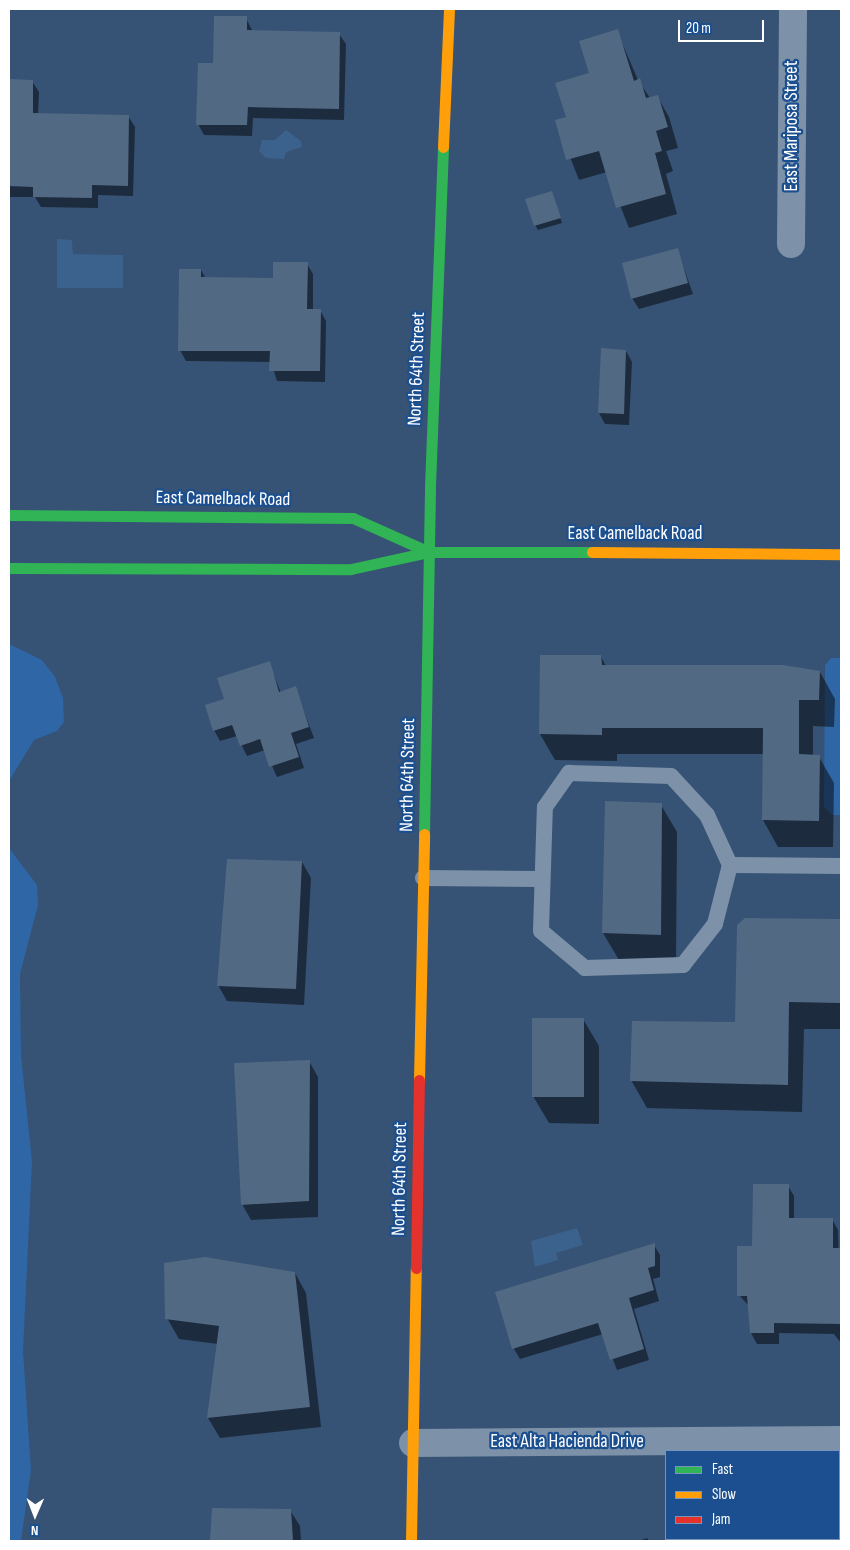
<!DOCTYPE html>
<html>
<head>
<meta charset="utf-8">
<style>
  body { margin:0 }
  #map { position:relative; width:850px; height:1550px; overflow:hidden; background:#365274; font-family:"Sofia Sans Condensed",sans-serif }
  div>[style] { position:absolute }
  [style*='--x'] { left:calc(var(--x)*1px); top:calc(var(--y)*1px); width:calc(var(--w)*1px); rotate:calc(var(--a)*1deg) }
  .green>* { inset:0; background:#2f66a5 }
  .water>* { inset:0; background:#3b618d }
  .shadow>* { inset:0; background:#0007 }
  .building>* { inset:0; background:#526984 }
  .lane>* { height:16px; margin:-8px; padding:0 8px; transform-origin:8px; border-radius:8px; background:#7d92a8 }
  .street>* { height:28px; margin:-14px; padding:0 14px; transform-origin:14px; border-radius:14px; background:#7d92a8 }
  .fast>* { height:11px; margin:-5.5px; padding:0 5.5px; transform-origin:5.5px; border-radius:5.5px; background:#30b455 }
  .slow>* { height:11px; margin:-5.5px; padding:0 5.5px; transform-origin:5.5px; border-radius:5.5px; background:#ff9f0a }
  .jam>* { height:11px; margin:-5.5px; padding:0 5.5px; transform-origin:5.5px; border-radius:5.5px; background:#e5322d }
  span { translate:-50% -50%; white-space:nowrap; text-align:center; line-height:1.15; -webkit-text-stroke:4.5px #1b4f8f; paint-order:stroke }
  .street-label { font-size:19px; color:#fff }
  .frame { position:absolute; inset:0; border:10px solid #fff; pointer-events:none }
  .legend { position:absolute; left:665px; top:1450px; width:175px; height:90px; box-sizing:border-box; background:#1b4f8f; border:1px solid #7695bc; margin:0; padding:6px 9px; list-style:none; font-size:15px; color:#fff }
  .legend li { display:flex; align-items:center; gap:10px; height:25px }
  .legend b { width:25px; border:1px solid #7695bc }
  .north { position:absolute; left:10px; top:1490px; width:50px; height:50px; -webkit-text-stroke:4px #1b4f8f; paint-order:stroke; rotate:181deg; font-size:14px; font-weight:700; line-height:20px; text-align:center; color:#fff }
  .north::after { content:''; display:block; margin:auto; width:18px; height:22px; background:#fff; clip-path:polygon(50% 0,100% 100%,50% 72%,0 100%) }
  .scale { position:absolute; left:678px; top:20px; width:86px; height:22px; box-sizing:border-box; border:2px solid #fff; border-top:0; padding-left:6px; font-size:15px; line-height:18px; white-space:nowrap; color:#fff; -webkit-text-stroke:4px #1b4f8f; paint-order:stroke }
</style>
</head>
<body>
<div id="map">
  <div class="green">
    <i style="clip-path:polygon(9px 644px,42px 660px,55px 677px,63px 698px,64px 722px,57px 731px,34px 740px,9px 781px)"></i>
    <i style="clip-path:polygon(831px 658px,841px 658px,841px 815px,832px 815px,824px 807px,825px 665px)"></i>
    <i style="clip-path:polygon(9px 848px,37px 885px,38px 905px,20px 974px,21px 1055px,32px 1162px,23px 1351px,31px 1470px,21px 1541px,9px 1541px)"></i>
  </div>
  <div class="water">
    <i style="clip-path:polygon(286px 130px,301px 141px,302px 147px,286px 152px,284px 159px,266px 158px,259px 151px,262px 140px,275px 140px)"></i>
    <i style="clip-path:polygon(57px 239px,72px 240px,73px 254px,123px 255px,123px 288px,57px 288px)"></i>
    <i style="clip-path:polygon(577px 1228px,583px 1245px,556px 1253px,558px 1260px,535px 1267px,531px 1241px)"></i>
  </div>
  <div class="shadow">
    <i style="clip-path:polygon(246px 18px,253px 32px,339px 34px,346px 44px,344px 120px,253px 118px,252px 136px,204px 135px,198px 124px,214px 64px)"></i>
    <i style="clip-path:polygon(617px 31px,638px 80px,650px 98px,657px 96px,669px 117px,678px 148px,666px 151px,673px 171px,666px 174px,677px 214px,629px 228px,607px 172px,579px 180px,556px 121px,567px 118px)"></i>
    <i style="clip-path:polygon(9px 80px,32px 81px,39px 92px,38px 114px,128px 116px,135px 127px,133px 196px,98px 195px,98px 208px,41px 207px,35px 197px,9px 197px)"></i>
    <i style="clip-path:polygon(552px 193px,562px 223px,538px 230px,535px 225px)"></i>
    <i style="clip-path:polygon(677px 249px,693px 294px,639px 309px,632px 298px)"></i>
    <i style="clip-path:polygon(307px 264px,313px 274px,313px 310px,320px 310px,326px 321px,325px 382px,277px 381px,271px 362px,186px 361px,180px 350px,201px 270px,206px 279px,274px 279px)"></i>
    <i style="clip-path:polygon(602px 350px,626px 351px,632px 362px,629px 425px,605px 424px,599px 413px)"></i>
    <i style="clip-path:polygon(601px 657px,606px 666px,820px 672px,835px 699px,834px 727px,813px 726px,813px 756px,819px 757px,834px 783px,833px 847px,778px 847px,763px 820px,764px 754px,617px 754px,617px 761px,555px 760px,540px 734px)"></i>
    <i style="clip-path:polygon(269px 663px,281px 693px,295px 688px,314px 738px,296px 744px,304px 768px,277px 777px,265px 750px,247px 756px,237px 736px,220px 741px,214px 730px,226px 700px)"></i>
    <i style="clip-path:polygon(606px 802px,661px 805px,677px 832px,676px 962px,619px 960px,603px 933px)"></i>
    <i style="clip-path:polygon(302px 862px,311px 878px,304px 1005px,227px 1001px,218px 985px)"></i>
    <i style="clip-path:polygon(745px 919px,841px 920px,841px 1029px,804px 1029px,802px 1112px,647px 1108px,631px 1080px,736px 1024px)"></i>
    <i style="clip-path:polygon(583px 1019px,599px 1046px,599px 1124px,549px 1123px,533px 1096px)"></i>
    <i style="clip-path:polygon(309px 1061px,318px 1077px,318px 1217px,251px 1220px,242px 1204px)"></i>
    <i style="clip-path:polygon(788px 1186px,794px 1196px,794px 1219px,832px 1219px,838px 1230px,841px 1343px,834px 1334px,779px 1333px,779px 1344px,757px 1344px,751px 1333px,749px 1306px,739px 1295px,754px 1247px)"></i>
    <i style="clip-path:polygon(654px 1245px,660px 1255px,660px 1277px,653px 1279px,659px 1301px,634px 1309px,649px 1360px,617px 1370px,603px 1334px,520px 1359px,514px 1349px)"></i>
    <i style="clip-path:polygon(295px 1273px,306px 1293px,321px 1427px,220px 1438px,208px 1418px,218px 1344px,179px 1339px,167px 1318px)"></i>
    <i style="clip-path:polygon(213px 1509px,290px 1510px,300px 1526px,301px 1541px,211px 1541px)"></i>
    <i style="clip-path:polygon(647px 1538px,649px 1541px,639px 1541px)"></i>
  </div>
  <div class="building">
    <i style="clip-path:polygon(214px 16px,247px 16px,247px 30px,340px 32px,339px 109px,248px 107px,247px 125px,196px 125px,198px 63px,213px 63px)"></i>
    <i style="clip-path:polygon(618px 29px,634px 81px,640px 78px,646px 98px,658px 95px,668px 127px,656px 131px,662px 151px,655px 153px,666px 194px,616px 208px,599px 151px,566px 160px,555px 120px,566px 117px,555px 83px,589px 73px,579px 41px)"></i>
    <i style="clip-path:polygon(9px 79px,33px 80px,33px 113px,129px 115px,128px 186px,92px 185px,92px 198px,33px 197px,33px 187px,9px 186px)"></i>
    <i style="clip-path:polygon(552px 191px,561px 218px,534px 226px,525px 199px)"></i>
    <i style="clip-path:polygon(678px 248px,688px 283px,631px 299px,622px 263px)"></i>
    <i style="clip-path:polygon(273px 262px,308px 262px,307px 309px,321px 309px,320px 371px,269px 371px,270px 351px,178px 351px,179px 269px,201px 269px,201px 277px,273px 278px)"></i>
    <i style="clip-path:polygon(601px 348px,626px 350px,624px 414px,598px 413px)"></i>
    <i style="clip-path:polygon(540px 655px,601px 655px,602px 665px,783px 665px,820px 671px,819px 700px,799px 700px,799px 754px,820px 755px,819px 821px,762px 820px,763px 728px,602px 728px,602px 735px,539px 734px)"></i>
    <i style="clip-path:polygon(270px 661px,279px 692px,296px 686px,309px 727px,291px 733px,299px 757px,269px 767px,260px 739px,240px 746px,232px 725px,213px 731px,205px 705px,224px 699px,217px 678px)"></i>
    <i style="clip-path:polygon(605px 801px,662px 803px,661px 935px,602px 933px)"></i>
    <i style="clip-path:polygon(227px 859px,302px 861px,296px 989px,217px 986px)"></i>
    <i style="clip-path:polygon(745px 918px,841px 919px,841px 1003px,789px 1002px,788px 1085px,630px 1081px,632px 1021px,735px 1022px,737px 925px)"></i>
    <i style="clip-path:polygon(532px 1018px,584px 1018px,584px 1097px,532px 1097px)"></i>
    <i style="clip-path:polygon(310px 1060px,309px 1201px,241px 1205px,234px 1063px)"></i>
    <i style="clip-path:polygon(753px 1184px,789px 1184px,789px 1218px,833px 1218px,833px 1248px,841px 1248px,841px 1324px,774px 1323px,774px 1333px,750px 1333px,747px 1296px,737px 1296px,737px 1246px,752px 1246px)"></i>
    <i style="clip-path:polygon(655px 1243px,655px 1266px,648px 1268px,654px 1290px,629px 1298px,644px 1349px,610px 1360px,598px 1323px,512px 1349px,495px 1292px)"></i>
    <i style="clip-path:polygon(205px 1257px,295px 1272px,310px 1407px,207px 1418px,219px 1326px,165px 1319px,164px 1263px)"></i>
    <i style="clip-path:polygon(212px 1508px,291px 1509px,293px 1541px,210px 1541px)"></i>
  </div>
  <div class="lane">
    <i style="--x:569;--y:773;--w:102;--a:1.7"></i>
    <i style="--x:671;--y:776;--w:53;--a:47.3"></i>
    <i style="--x:707;--y:815;--w:55;--a:65.3"></i>
    <i style="--x:730;--y:865;--w:61;--a:104.3"></i>
    <i style="--x:715;--y:924;--w:52;--a:128"></i>
    <i style="--x:683;--y:965;--w:98;--a:178.2"></i>
    <i style="--x:585;--y:968;--w:57;--a:-139.9"></i>
    <i style="--x:541;--y:931;--w:124;--a:-88.2"></i>
    <i style="--x:545;--y:807;--w:42;--a:-54.8"></i>
    <i style="--x:730;--y:865;--w:111;--a:0.5"></i>
    <i style="--x:423;--y:878;--w:118;--a:0.5"></i>
  </div>
  <div class="street">
    <i style="--x:791;--y:244;--w:235;--a:-89.5"></i>
    <i style="--x:413;--y:1443;--w:428;--a:-0.4"></i>
  </div>
  <div class="fast">
    <i style="--x:9;--y:515;--w:344;--a:0.5"></i>
    <i style="--x:353;--y:518;--w:83;--a:24.1"></i>
    <i style="--x:9;--y:568;--w:342;--a:0.2"></i>
    <i style="--x:351;--y:569;--w:80;--a:-12.3"></i>
    <i style="--x:429;--y:552;--w:163;--a:0"></i>
    <i style="--x:424;--y:834;--w:348;--a:-89"></i>
    <i style="--x:430;--y:486;--w:339;--a:-87.8"></i>
  </div>
  <div class="slow">
    <i style="--x:443;--y:147;--w:138;--a:-87.5"></i>
    <i style="--x:592;--y:552;--w:249;--a:0.5"></i>
    <i style="--x:419;--y:1080;--w:246;--a:-88.8"></i>
    <i style="--x:411;--y:1541;--w:273;--a:-89"></i>
  </div>
  <div class="jam">
    <i style="--x:416;--y:1268;--w:188;--a:-89.1"></i>
  </div>
  <div class="street-label">
    <span style="left:792px;top:126px;rotate:-90deg">East Mariposa Street</span>
    <span style="left:417px;top:369px;rotate:-88deg">North 64th Street</span>
    <span style="left:223px;top:499px;rotate:1deg">East Camelback Road</span>
    <span style="left:635px;top:534px">East Camelback Road</span>
    <span style="left:408px;top:775px;rotate:-89deg">North 64th Street</span>
    <span style="left:400px;top:1179px;rotate:-89deg">North 64th Street</span>
    <span style="left:567px;top:1442px">East Alta Hacienda Drive</span>
  </div>
  <div class="frame"></div>
  <ul class="legend">
  <li><b style="height:6px;background:#30b455"></b>Fast</li>
  <li><b style="height:6px;background:#ff9f0a"></b>Slow</li>
  <li><b style="height:6px;background:#e5322d"></b>Jam</li>
  </ul>
  <div class="north">N</div>
  <div class="scale">20 m</div>
</div>
</body>
</html>
